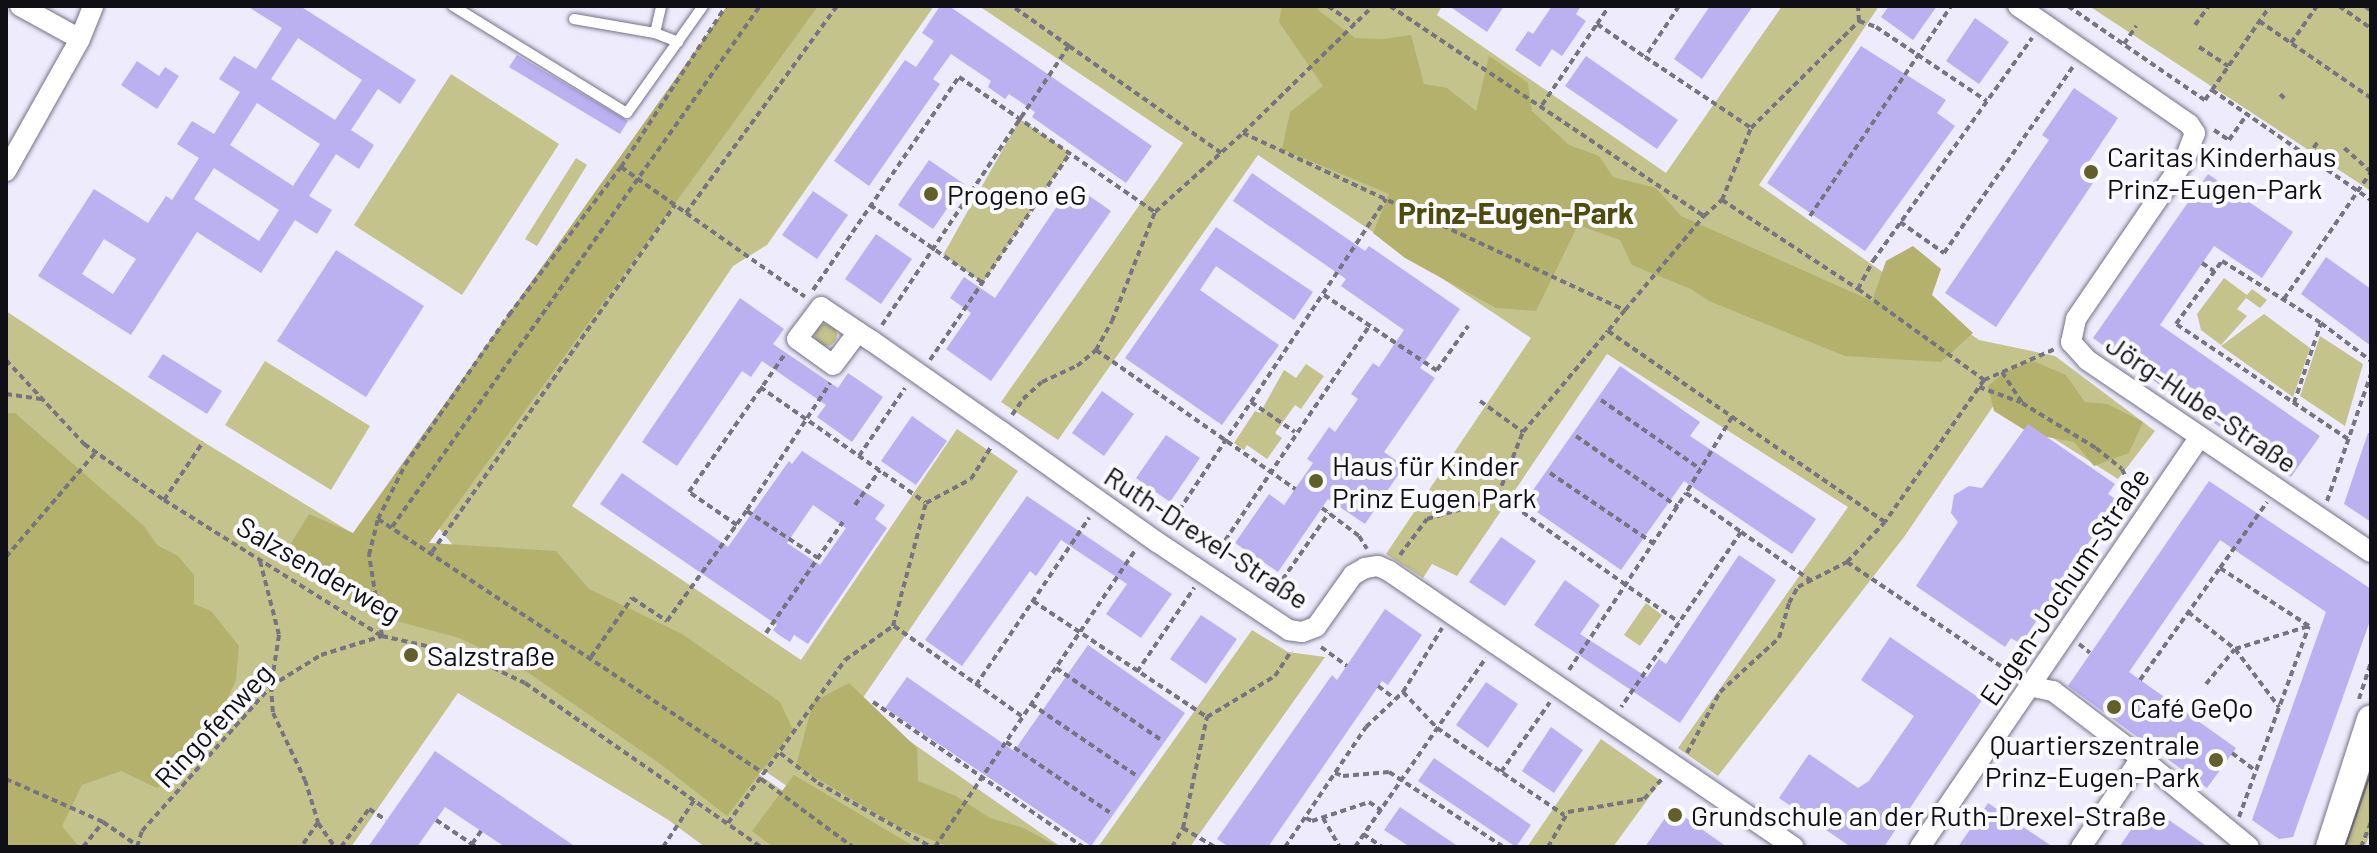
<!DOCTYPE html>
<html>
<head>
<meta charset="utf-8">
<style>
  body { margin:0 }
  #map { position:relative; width:2377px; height:853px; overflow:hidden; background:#edebfc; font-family:Barlow,sans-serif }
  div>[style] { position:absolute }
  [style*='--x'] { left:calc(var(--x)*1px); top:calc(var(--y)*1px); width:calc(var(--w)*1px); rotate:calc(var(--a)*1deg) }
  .green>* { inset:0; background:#c4c38c }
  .round { border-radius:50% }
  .forest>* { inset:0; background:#b3b16b }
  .building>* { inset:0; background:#bbb1f1 }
  .path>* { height:4px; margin-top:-2px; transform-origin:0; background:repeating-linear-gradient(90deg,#767480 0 6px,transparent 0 10px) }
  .roads { filter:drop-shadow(0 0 2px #747285) drop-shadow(0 0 2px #747285) }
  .lane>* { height:10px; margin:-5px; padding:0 5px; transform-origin:5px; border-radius:5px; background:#fff }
  .street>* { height:20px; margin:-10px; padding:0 10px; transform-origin:10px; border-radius:10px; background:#fff }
  .secondary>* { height:28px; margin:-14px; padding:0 14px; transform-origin:14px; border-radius:14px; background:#fff }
  .tram>* { height:2px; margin:-1px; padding:0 1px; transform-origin:1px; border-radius:1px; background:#686772 }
  .dots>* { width:22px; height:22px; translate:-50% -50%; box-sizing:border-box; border:4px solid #fafafe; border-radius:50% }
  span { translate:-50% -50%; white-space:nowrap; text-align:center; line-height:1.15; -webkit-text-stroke:8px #fafafe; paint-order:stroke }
  .poi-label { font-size:28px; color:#100f16 }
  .left { translate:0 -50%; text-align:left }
  .right { translate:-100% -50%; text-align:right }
  .street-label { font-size:28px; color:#100f16 }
  .neighbourhood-label { font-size:30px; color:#4e4c0d; font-weight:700 }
  .frame { position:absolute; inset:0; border:8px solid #100f16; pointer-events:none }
</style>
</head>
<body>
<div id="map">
  <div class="green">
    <i style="clip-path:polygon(733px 6px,934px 6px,767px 245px,733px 266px,572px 506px,801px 660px,957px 429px,1018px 471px,858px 705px,1061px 847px,876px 847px,740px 754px,461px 555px,407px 490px)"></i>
    <i style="clip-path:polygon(979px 6px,1442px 6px,1437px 15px,1666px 173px,1782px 6px,1879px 6px,1759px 185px,1979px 340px,2055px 356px,2155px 431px,2118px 479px,1996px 402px,1904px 537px,1718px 776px,1678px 748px,1848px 507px,1607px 354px,1457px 576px,1432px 564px,1423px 578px,1386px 554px,1531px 338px,1258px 155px,1058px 440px,1001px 402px,1183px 143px)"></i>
    <i style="clip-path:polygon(2089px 6px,2371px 6px,2371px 191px)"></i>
    <i style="clip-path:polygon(451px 74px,559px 144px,462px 295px,354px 225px)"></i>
    <i style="clip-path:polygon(1020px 119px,1070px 153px,983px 283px,943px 255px)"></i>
    <i style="clip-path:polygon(576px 158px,587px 165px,537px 246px,525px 239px)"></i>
    <i style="clip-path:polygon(2224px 278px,2247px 295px,2252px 289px,2267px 300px,2260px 308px,2246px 298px,2237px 309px,2247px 316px,2221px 345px,2201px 330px,2197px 314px)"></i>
    <i style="clip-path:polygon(6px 311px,197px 438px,352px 533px,512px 605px,865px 847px,705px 847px,667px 819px,458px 693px,351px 847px,6px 847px)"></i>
    <i style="clip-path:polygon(2264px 314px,2310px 348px,2293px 397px,2221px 346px)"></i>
    <i class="round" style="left:815px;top:324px;width:22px;height:22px"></i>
    <i style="clip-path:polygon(2320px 336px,2363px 364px,2345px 426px,2300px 396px)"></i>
    <i style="clip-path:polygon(265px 361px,370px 426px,331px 490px,225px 425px)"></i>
    <i style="clip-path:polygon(1306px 364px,1324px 376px,1301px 409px,1295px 405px,1275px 433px,1282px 438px,1267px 459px,1247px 445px,1244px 450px,1234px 443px,1255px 411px,1260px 413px,1284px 370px,1296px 378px)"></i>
    <i style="clip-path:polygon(1646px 603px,1662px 615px,1640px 646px,1624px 635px)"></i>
    <i style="clip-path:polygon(1252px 630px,1288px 652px,1325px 657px,1190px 847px,1098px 847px)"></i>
    <i style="clip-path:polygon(1601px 739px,1661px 781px,1613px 847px,1527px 847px)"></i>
    <i style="clip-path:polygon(2371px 740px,2371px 831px,2365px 847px,2337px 847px)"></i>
  </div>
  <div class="forest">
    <i style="clip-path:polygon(727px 6px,818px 6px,429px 543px,556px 551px,589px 589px,682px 634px,780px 702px,793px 730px,727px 816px,659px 763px,517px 665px,459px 638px,371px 614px,280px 561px,309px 514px,353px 533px)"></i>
    <i style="clip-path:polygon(1282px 6px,1318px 6px,1318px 10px,1355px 38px,1383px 39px,1411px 35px,1424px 84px,1447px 88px,1476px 111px,1489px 56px,1528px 83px,1532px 111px,1569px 145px,1599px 156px,1613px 177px,1656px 188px,1681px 216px,1872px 301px,1886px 261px,1913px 246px,1941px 269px,1932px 295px,1973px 333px,1941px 362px,1845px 356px,1709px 301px,1691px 289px,1632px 265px,1620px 240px,1578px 225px,1536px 311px,1496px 308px,1405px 258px,1373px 233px,1389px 194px,1282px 149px,1290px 112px,1323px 86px,1279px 22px)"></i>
    <i style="clip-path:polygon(2033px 361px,2066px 375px,2085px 402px,2107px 404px,2143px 422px,2129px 453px,2094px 466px,2074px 442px,2031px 434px,1994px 411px,1988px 386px,2006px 371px)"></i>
    <i style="clip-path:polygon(6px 413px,15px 413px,144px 526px,157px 545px,178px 556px,194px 575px,194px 604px,211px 611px,239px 646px,236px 680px,212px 732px,182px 770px,157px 788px,121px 771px,82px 785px,62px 826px,79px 847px,6px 847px)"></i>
    <i style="clip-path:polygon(849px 683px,917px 748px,918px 781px,956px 796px,990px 818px,1021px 827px,1059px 847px,950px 847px,899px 827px,796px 766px,813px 702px)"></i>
    <i style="clip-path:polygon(794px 775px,915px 847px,773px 847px,752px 831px)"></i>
  </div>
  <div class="building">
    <i style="clip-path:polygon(evenodd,247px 6px,300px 6px,416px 80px,400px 104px,378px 89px,351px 130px,374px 145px,359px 169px,336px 154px,309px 196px,332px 210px,317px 234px,295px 220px,261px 273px,197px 232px,131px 335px,38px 276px,94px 189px,148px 223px,166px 196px,172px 200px,199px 158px,177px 144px,192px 121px,214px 134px,240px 92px,219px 79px,234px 56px,256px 69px,282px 28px,247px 6px,298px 38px,362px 80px,335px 120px,271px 79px,298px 38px,247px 6px,257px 103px,320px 144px,293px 186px,230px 145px,257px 103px,247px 6px,214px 168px,279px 210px,259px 241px,194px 199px,214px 168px,247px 6px,104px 239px,136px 259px,113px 294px,82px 274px,104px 239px)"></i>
    <i style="clip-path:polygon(940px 6px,949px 6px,1152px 146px,1126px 183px,1032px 117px,1035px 112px,1009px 94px,1005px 99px,988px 87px,991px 81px,951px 54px,933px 79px,940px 84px,869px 186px,834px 161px,905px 60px,916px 67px,934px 41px,922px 33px)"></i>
    <i style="clip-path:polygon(1449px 6px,1504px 6px,1487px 32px)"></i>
    <i style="clip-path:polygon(1552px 6px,1581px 6px,1576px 14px,1586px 21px,1562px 56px,1552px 49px,1540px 67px,1515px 50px,1528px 31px,1533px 34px)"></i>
    <i style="clip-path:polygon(1710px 6px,1753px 6px,1702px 79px,1674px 59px)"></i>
    <i style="clip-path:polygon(1889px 6px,1937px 6px,1913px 40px,1881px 17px)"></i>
    <i style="clip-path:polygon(1975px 18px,2009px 42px,1979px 84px,1946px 61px)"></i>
    <i style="clip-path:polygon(1861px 46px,1946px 100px,1937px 113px,1955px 126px,1865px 251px,1767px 183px)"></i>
    <i style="clip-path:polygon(517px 55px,628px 121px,620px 134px,509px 67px)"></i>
    <i style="clip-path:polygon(1586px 56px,1678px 120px,1657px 149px,1565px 86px)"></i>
    <i style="clip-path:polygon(137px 61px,159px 76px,165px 67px,179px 76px,157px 109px,121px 85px)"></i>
    <i style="clip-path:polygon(2074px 88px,2118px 118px,2088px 163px,2101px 171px,1996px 327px,1945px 293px,2049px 140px,2042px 135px)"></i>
    <i style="clip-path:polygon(929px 160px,964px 184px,933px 229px,898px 205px)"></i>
    <i style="clip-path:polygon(1252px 173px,1365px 251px,1369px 246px,1460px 309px,1420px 368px,1435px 378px,1384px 452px,1404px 466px,1365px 524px,1328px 499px,1278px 572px,1235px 543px,1269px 494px,1284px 505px,1313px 463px,1307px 459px,1329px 427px,1335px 432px,1358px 399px,1351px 394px,1373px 363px,1379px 367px,1404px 330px,1341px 286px,1346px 279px,1233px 201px)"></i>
    <i style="clip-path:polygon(2208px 174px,2293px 232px,2262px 278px,2214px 246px,2160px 325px,2320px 436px,2291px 477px,2093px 338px)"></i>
    <i style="clip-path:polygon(1072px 184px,1111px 211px,991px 381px,946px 349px,971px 313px,950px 298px,964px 277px,995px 298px)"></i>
    <i style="clip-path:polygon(813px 191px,848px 215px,817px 259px,782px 235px)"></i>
    <i style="clip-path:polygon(1216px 227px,1313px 292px,1294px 320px,1216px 266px,1200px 290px,1279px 345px,1222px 425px,1125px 358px)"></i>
    <i style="clip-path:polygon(876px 234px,912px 259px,881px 304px,845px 279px)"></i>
    <i style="clip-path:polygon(336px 250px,424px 306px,366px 397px,277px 341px)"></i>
    <i style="clip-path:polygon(2326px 257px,2371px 289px,2371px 346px,2301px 294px)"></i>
    <i style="clip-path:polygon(740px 298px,784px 329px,773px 344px,838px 388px,848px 373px,883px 397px,852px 442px,817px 417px,826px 405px,762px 361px,751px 377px,742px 371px,677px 466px,642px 442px)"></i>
    <i style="clip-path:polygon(163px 354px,222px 391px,207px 414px,148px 377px)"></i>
    <i style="clip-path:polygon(1620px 366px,1700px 422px,1690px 436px,1816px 519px,1792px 554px,1684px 481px,1621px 570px,1524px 503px)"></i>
    <i style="clip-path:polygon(1102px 391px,1134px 414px,1104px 456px,1072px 433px)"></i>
    <i style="clip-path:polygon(912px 416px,947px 441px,916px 485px,881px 461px)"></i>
    <i style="clip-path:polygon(2028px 424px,2115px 484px,2108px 494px,2117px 500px,2021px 644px,2011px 638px,2005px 647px,1916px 586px,1958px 522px,1951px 513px,1954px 495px,1969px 486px,1982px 488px)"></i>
    <i style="clip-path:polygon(2368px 433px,2371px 433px,2371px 522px,2344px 504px)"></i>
    <i style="clip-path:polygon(1166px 435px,1200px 458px,1170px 502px,1136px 478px)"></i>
    <i style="clip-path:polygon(evenodd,802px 451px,885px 505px,875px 519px,887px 528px,808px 644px,794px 635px,790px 642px,779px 635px,773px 630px,777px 625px,600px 504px,622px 473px,728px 547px,789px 461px,792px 464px,802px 451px,813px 505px,846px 528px,820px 565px,787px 543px,813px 505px)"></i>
    <i style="clip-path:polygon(2209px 481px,2371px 589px,2371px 618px,2293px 837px,2279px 839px,2252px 820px,2326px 612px,2220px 540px,2129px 672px,2236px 748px,2207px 788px,2068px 686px)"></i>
    <i style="clip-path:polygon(1027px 496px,1172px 594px,1141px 638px,1106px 614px,1127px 584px,1061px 540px,1036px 576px,1030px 571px,962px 666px,925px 640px)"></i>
    <i style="clip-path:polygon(1501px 537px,1536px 561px,1505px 606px,1469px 582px)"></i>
    <i style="clip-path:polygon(1739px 555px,1776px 580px,1680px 723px,1534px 625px,1565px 580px,1600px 605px,1580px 634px,1647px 677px,1659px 659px,1666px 664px)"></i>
    <i style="clip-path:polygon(1385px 609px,1422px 635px,1388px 685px,1382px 681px,1268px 847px,1229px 847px,1217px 839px,1332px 675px,1337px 680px)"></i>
    <i style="clip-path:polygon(1201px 615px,1237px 639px,1206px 684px,1170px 659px)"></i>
    <i style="clip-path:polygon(1890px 637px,1982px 700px,1884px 847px,1851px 847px,1779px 798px,1809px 754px,1858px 788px,1869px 781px,1914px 716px,1861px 680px)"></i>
    <i style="clip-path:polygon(1088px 645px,1185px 713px,1091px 846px,885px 708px,907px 677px,1014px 751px)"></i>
    <i style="clip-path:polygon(1486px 682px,1518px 704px,1488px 748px,1456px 725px)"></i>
    <i style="clip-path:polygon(1551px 727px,1583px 750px,1554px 793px,1522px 771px)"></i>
    <i style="clip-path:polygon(435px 751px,576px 847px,505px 847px,445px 807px,417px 847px,368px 847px)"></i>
    <i style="clip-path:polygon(1434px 758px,1531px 825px,1516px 847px,1418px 781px)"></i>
    <i style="clip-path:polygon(1988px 803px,2053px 847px,1958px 847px)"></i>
    <i style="clip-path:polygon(2148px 806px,2179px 827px,2208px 847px,2119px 847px)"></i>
    <i style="clip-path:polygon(1400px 807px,1459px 847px,1410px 847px,1384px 830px)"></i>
    <i style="clip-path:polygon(1672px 808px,1727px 847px,1645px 847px)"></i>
  </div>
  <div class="path">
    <i style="--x:1328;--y:6;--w:33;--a:35"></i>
    <i style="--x:1390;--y:6;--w:378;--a:33.8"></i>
    <i style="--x:1704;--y:216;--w:24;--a:-42"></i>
    <i style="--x:1722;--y:200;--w:163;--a:33.2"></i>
    <i style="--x:1858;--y:289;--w:155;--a:35.8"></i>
    <i style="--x:1984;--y:380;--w:173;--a:124.9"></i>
    <i style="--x:1885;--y:522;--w:186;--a:-145.5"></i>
    <i style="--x:1679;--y:6;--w:61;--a:123.7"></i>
    <i style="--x:1645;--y:57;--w:128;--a:33.8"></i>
    <i style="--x:2068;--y:6;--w:166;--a:34.5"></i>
    <i style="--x:2205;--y:100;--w:12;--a:-55"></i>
    <i style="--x:2212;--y:90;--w:193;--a:34.7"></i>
    <i style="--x:2339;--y:6;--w:39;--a:35"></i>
    <i style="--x:2365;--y:6;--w:8;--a:40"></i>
    <i style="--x:1859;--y:21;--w:18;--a:19"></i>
    <i style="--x:1876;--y:27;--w:133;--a:33.7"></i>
    <i style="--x:2259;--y:21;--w:136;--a:34.5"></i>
    <i style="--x:1597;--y:24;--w:22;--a:-56"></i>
    <i style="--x:2195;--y:25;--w:24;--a:-54"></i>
    <i style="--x:2291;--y:43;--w:45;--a:-54.9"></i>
    <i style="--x:2124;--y:44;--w:22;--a:-56"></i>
    <i style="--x:1069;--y:46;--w:186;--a:35.1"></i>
    <i style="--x:2199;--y:47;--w:35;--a:33"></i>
    <i style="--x:2212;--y:90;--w:102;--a:-55.4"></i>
    <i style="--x:2280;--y:94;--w:6;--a:45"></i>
    <i style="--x:1542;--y:105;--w:98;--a:-55.8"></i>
    <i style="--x:1597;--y:24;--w:58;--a:34.5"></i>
    <i style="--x:2214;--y:130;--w:18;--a:34"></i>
    <i style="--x:2229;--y:140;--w:32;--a:-55"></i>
    <i style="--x:1243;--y:133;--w:421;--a:24.9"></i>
    <i style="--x:1625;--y:310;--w:27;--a:129"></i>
    <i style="--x:2308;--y:156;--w:19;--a:-55"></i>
    <i style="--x:621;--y:167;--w:225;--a:35.2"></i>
    <i style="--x:1722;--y:200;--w:78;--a:-68.1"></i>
    <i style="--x:1751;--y:128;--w:152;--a:-44.7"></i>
    <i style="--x:1859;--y:21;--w:15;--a:-94"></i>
    <i style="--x:870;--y:205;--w:137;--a:34.6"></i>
    <i style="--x:686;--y:213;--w:256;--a:-53.9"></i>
    <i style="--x:1810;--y:216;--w:253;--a:-56.1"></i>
    <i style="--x:1900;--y:222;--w:54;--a:35.2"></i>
    <i style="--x:1944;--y:253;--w:226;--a:-55.3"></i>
    <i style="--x:2202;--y:263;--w:14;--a:34"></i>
    <i style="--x:1858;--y:289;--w:32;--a:-62"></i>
    <i style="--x:1873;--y:261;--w:274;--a:-54.5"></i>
    <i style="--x:813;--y:290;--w:258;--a:-55.6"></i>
    <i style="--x:959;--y:77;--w:238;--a:34.6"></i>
    <i style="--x:1324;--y:295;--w:138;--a:33.8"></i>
    <i style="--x:2284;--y:299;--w:154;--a:-55.6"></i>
    <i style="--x:2371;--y:172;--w:40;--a:-138"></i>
    <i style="--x:1625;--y:310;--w:123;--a:-50"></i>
    <i style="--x:882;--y:325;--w:336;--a:-56.2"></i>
    <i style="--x:1069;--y:46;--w:70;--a:-144.9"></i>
    <i style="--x:1096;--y:350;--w:243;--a:34.9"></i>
    <i style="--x:6;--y:360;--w:115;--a:47.1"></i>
    <i style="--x:84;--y:444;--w:98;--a:35"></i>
    <i style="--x:164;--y:500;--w:257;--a:32"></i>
    <i style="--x:382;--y:636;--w:86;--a:12.7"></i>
    <i style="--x:466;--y:655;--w:65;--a:25.4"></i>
    <i style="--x:525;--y:683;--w:287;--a:34.8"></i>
    <i style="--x:930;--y:360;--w:250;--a:-55.9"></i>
    <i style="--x:1437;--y:370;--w:54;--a:-54.8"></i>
    <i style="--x:2002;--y:372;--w:37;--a:57"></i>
    <i style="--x:2022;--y:403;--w:87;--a:31.3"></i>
    <i style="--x:2096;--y:448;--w:33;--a:39"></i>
    <i style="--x:2122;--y:469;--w:31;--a:65"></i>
    <i style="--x:1984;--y:380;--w:77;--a:-23.6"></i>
    <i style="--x:760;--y:387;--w:201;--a:34.9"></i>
    <i style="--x:1979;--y:387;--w:44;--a:20.1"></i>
    <i style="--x:6;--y:394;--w:37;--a:8"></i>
    <i style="--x:1601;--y:400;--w:119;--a:34.8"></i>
    <i style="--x:1480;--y:401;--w:53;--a:35.8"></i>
    <i style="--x:1251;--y:402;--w:53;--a:34.3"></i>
    <i style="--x:2294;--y:403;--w:84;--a:-71.4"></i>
    <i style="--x:1012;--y:415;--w:19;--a:-55"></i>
    <i style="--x:1023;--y:399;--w:25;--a:-42"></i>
    <i style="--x:1042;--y:382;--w:38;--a:-25"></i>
    <i style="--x:1077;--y:366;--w:25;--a:-40"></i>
    <i style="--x:1096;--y:350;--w:33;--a:-61"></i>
    <i style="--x:1112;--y:321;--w:117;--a:-68.5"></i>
    <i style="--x:1155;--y:212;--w:118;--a:-41.9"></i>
    <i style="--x:1243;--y:133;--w:182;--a:-44.3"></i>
    <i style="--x:1576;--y:436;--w:124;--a:34.8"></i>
    <i style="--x:2348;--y:439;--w:207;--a:-146.2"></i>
    <i style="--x:2176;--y:324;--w:78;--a:-53.9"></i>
    <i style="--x:2222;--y:261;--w:117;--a:32.1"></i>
    <i style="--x:2321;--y:323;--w:63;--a:37.2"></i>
    <i style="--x:859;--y:456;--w:82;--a:-55.9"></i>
    <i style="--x:1550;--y:473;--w:125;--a:34.2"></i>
    <i style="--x:1498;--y:495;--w:221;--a:35.1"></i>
    <i style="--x:164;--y:500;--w:70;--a:-56.1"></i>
    <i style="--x:2327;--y:501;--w:134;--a:-70.9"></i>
    <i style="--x:855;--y:505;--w:43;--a:-54.5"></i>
    <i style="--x:1322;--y:508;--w:46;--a:37.1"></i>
    <i style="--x:1359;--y:536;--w:15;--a:58"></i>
    <i style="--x:747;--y:511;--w:85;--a:33.5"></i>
    <i style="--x:378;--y:519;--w:463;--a:33.4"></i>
    <i style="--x:737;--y:525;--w:58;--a:-145.5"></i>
    <i style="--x:689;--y:492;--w:168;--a:-55.2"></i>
    <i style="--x:392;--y:527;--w:638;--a:-54.77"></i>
    <i style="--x:1168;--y:527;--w:394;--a:-56.4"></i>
    <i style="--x:1741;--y:532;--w:84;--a:34.8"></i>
    <i style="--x:432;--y:552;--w:424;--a:-55"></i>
    <i style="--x:1400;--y:555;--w:45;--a:-53.1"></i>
    <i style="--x:1427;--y:519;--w:66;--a:-15.9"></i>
    <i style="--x:1490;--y:501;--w:10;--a:-37"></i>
    <i style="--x:1498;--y:495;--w:68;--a:-68.4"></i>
    <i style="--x:1523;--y:432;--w:132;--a:-49.9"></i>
    <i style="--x:1608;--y:331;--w:151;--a:34.7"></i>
    <i style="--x:1732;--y:417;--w:89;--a:121.2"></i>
    <i style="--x:6;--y:557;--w:137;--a:-49.4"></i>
    <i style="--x:1214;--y:557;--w:280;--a:-56.1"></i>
    <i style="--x:260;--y:561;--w:76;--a:75.6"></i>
    <i style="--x:279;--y:635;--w:52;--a:98.9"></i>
    <i style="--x:271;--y:686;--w:27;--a:86"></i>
    <i style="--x:273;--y:713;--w:74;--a:64.5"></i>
    <i style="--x:305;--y:780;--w:44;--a:72.8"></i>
    <i style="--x:318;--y:822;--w:30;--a:124"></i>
    <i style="--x:1847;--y:562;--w:202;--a:34.1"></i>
    <i style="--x:1271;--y:596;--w:101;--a:-55.1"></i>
    <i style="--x:1033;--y:601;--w:209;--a:33.7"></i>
    <i style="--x:2188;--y:612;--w:60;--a:38.2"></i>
    <i style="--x:2235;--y:649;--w:77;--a:-17.3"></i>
    <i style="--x:894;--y:626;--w:158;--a:35.2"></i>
    <i style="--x:766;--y:633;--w:135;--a:-55.3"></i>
    <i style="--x:382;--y:636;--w:82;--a:-99.1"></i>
    <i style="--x:369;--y:555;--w:37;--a:-76"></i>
    <i style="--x:378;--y:519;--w:60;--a:-63.4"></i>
    <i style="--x:405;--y:465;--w:183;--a:-55.3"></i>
    <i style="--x:509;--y:315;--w:186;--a:-52.9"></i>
    <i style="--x:621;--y:167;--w:192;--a:-56.9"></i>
    <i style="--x:2079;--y:644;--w:14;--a:39"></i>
    <i style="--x:1321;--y:647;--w:32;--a:36"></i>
    <i style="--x:591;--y:657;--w:72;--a:-55.2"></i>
    <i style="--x:632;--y:598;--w:42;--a:33.3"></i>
    <i style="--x:667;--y:621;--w:137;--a:-54.2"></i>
    <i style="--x:747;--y:510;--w:152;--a:-56.8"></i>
    <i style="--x:1056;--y:668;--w:127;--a:34.4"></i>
    <i style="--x:1569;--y:670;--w:212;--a:-56.5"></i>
    <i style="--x:1686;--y:493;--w:67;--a:35.3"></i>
    <i style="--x:1741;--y:532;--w:212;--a:124.4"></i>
    <i style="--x:1137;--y:672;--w:102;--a:-55.8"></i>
    <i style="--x:2140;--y:680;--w:138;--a:-54.5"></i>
    <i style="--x:2206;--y:684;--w:45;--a:-50.4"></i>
    <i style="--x:2235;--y:649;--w:73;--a:52.8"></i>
    <i style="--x:976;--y:685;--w:202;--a:-55.9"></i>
    <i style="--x:1378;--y:686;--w:21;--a:37"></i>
    <i style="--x:1403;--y:692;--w:50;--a:46.6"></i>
    <i style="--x:1437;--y:728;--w:154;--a:34.4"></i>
    <i style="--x:2359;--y:699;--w:38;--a:-72"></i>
    <i style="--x:873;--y:702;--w:255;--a:34.6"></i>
    <i style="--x:1031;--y:704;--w:128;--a:34.2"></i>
    <i style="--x:1006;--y:742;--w:125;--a:34.2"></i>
    <i style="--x:780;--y:753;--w:48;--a:38.3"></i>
    <i style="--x:818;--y:783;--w:130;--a:29.5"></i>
    <i style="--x:1687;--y:753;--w:69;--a:-61.6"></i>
    <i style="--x:1720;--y:692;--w:80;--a:-42.5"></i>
    <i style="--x:1779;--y:638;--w:36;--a:-74"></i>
    <i style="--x:1789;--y:603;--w:18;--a:-61"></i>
    <i style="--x:1798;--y:587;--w:55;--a:-27"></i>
    <i style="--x:1847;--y:562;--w:55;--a:-46.5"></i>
    <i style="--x:2232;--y:753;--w:30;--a:37"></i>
    <i style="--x:1501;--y:772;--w:85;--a:-55"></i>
    <i style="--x:1335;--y:773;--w:9;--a:21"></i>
    <i style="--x:1343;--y:776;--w:46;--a:-5"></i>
    <i style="--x:1389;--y:772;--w:135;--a:33.2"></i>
    <i style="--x:6;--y:779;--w:106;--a:23.9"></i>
    <i style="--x:103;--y:822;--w:42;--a:34.4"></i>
    <i style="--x:761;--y:779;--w:114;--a:36.5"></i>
    <i style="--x:2239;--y:817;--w:203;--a:-69.9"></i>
    <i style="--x:2309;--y:626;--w:106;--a:-146.9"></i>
    <i style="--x:2220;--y:568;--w:81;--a:-54.5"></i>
    <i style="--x:1306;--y:818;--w:7;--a:27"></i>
    <i style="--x:1312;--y:821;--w:60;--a:-18.4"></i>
    <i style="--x:1369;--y:802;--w:14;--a:34"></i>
    <i style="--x:1323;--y:818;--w:34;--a:60"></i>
    <i style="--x:436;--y:820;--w:43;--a:33.7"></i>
    <i style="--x:472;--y:844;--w:3;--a:108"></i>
    <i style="--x:318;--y:823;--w:29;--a:55"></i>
    <i style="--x:728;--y:823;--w:201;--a:-54.3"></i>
    <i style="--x:845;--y:660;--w:59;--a:-35.3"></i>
    <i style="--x:893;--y:626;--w:127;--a:-75"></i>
    <i style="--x:926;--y:503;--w:51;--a:-28.1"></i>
    <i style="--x:971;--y:479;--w:39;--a:-58"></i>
    <i style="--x:1183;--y:828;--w:37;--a:31"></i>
    <i style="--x:1363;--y:834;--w:23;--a:34"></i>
    <i style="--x:83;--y:847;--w:32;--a:-51"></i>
    <i style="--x:137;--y:847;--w:17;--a:-73"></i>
    <i style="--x:142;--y:831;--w:194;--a:-48.3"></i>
    <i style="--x:271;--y:686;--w:59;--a:-31.8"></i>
    <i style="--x:321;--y:655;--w:64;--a:-17.3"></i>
    <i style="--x:341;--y:847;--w:47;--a:-53.6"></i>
    <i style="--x:369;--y:809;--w:20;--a:33"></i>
    <i style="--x:476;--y:847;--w:5;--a:-143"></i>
    <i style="--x:472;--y:844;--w:16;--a:-55"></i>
    <i style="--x:663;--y:847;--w:58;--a:-56.3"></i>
    <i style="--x:935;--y:847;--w:359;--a:-56"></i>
    <i style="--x:1172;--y:847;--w:22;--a:-60"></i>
    <i style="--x:1183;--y:828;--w:114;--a:-77.8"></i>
    <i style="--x:1207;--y:717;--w:79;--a:-31.1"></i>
    <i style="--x:1275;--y:676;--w:30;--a:-57"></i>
    <i style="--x:1285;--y:847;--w:145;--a:-56"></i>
    <i style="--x:1366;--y:727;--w:51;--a:-43.4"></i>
    <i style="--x:1403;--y:692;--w:75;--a:-58.6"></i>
    <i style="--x:1355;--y:847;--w:230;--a:-55.3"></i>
    <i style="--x:1548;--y:847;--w:40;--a:-60.3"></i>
    <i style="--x:1568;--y:812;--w:77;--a:-9.7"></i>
    <i style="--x:1644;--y:799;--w:27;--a:-48"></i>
    <i style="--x:2361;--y:847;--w:27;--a:-68"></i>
  </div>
  <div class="roads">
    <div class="lane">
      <i style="--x:453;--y:6;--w:204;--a:31.6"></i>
      <i style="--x:627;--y:113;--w:131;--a:-54.6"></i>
      <i style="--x:574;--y:19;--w:82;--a:9.8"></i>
      <i style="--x:655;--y:33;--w:25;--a:21"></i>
      <i style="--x:655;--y:33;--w:28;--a:-77"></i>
    </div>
    <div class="street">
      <i style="--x:20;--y:6;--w:68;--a:28.8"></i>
      <i style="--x:2018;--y:6;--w:208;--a:34.6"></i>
      <i style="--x:2189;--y:124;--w:11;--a:56"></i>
      <i style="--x:2195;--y:133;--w:28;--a:111"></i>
      <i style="--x:2185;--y:159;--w:194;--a:124.3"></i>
      <i style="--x:2076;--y:319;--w:24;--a:102"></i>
      <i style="--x:2071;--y:342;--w:24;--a:48"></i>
      <i style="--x:2087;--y:360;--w:343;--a:34.1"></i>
      <i style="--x:6;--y:171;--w:151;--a:-60.7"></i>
      <i style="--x:80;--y:39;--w:35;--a:-68"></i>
      <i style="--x:858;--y:332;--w:41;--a:127.1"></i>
      <i style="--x:833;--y:365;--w:44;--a:-144.2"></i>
      <i style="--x:797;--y:339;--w:40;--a:-53"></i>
      <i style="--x:821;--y:307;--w:45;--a:34"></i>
      <i style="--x:858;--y:332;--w:17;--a:33"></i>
      <i style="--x:872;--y:341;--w:159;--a:35"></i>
      <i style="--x:1002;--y:432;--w:190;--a:35.4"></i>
      <i style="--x:1157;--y:542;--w:159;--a:33.7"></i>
      <i style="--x:1289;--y:630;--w:13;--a:9"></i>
      <i style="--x:1302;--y:632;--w:15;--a:-20"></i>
      <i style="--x:1316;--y:627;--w:64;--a:-54.6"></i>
      <i style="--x:1353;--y:575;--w:14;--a:-30"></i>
      <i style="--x:1365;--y:568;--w:13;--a:-9"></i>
      <i style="--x:1378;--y:566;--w:12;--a:24"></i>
      <i style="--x:1389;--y:571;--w:490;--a:34.3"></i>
      <i style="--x:2029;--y:686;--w:25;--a:12"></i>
      <i style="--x:2053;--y:691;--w:111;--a:37.3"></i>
      <i style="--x:1920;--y:847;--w:497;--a:-55.7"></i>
      <i style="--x:2081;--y:847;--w:107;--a:-56"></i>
      <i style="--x:2141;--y:758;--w:140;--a:39.5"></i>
    </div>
    <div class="secondary">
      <i style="--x:2330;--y:847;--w:134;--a:-72.2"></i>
    </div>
  </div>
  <div class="tram">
    <i style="--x:2345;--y:847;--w:79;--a:-70.9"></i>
  </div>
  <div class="dots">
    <i style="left:2091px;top:172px;background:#61602c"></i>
    <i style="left:931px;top:194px;background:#61602c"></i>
    <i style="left:1316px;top:481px;background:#61602c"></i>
    <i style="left:411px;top:655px;background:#61602c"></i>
    <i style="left:2114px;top:707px;background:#61602c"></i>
    <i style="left:2216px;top:760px;background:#61602c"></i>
    <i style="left:1675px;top:815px;background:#61602c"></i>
  </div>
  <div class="poi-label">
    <span class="left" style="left:2107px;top:172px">Caritas Kinderhaus<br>Prinz-Eugen-Park</span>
    <span class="left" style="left:947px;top:194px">Progeno eG</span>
    <span class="left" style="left:1332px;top:481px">Haus für Kinder<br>Prinz Eugen Park</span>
    <span class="left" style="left:427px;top:655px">Salzstraße</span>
    <span class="left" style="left:2130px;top:707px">Café GeQo</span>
    <span class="right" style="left:2200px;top:760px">Quartierszentrale<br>Prinz-Eugen-Park</span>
    <span class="left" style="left:1691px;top:815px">Grundschule an der Ruth-Drexel-Straße</span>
  </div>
  <div class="street-label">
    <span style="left:2202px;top:403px;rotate:34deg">Jörg-Hube-Straße</span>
    <span style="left:1207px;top:537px;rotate:33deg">Ruth-Drexel-Straße</span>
    <span style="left:319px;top:569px;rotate:30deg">Salzsenderweg</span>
    <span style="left:2064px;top:586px;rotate:-56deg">Eugen-Jochum-Straße</span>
    <span style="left:213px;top:725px;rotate:-47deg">Ringofenweg</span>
  </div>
  <div class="neighbourhood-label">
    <span style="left:1516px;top:212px">Prinz-Eugen-Park</span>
  </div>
  <div class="frame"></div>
</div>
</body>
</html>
